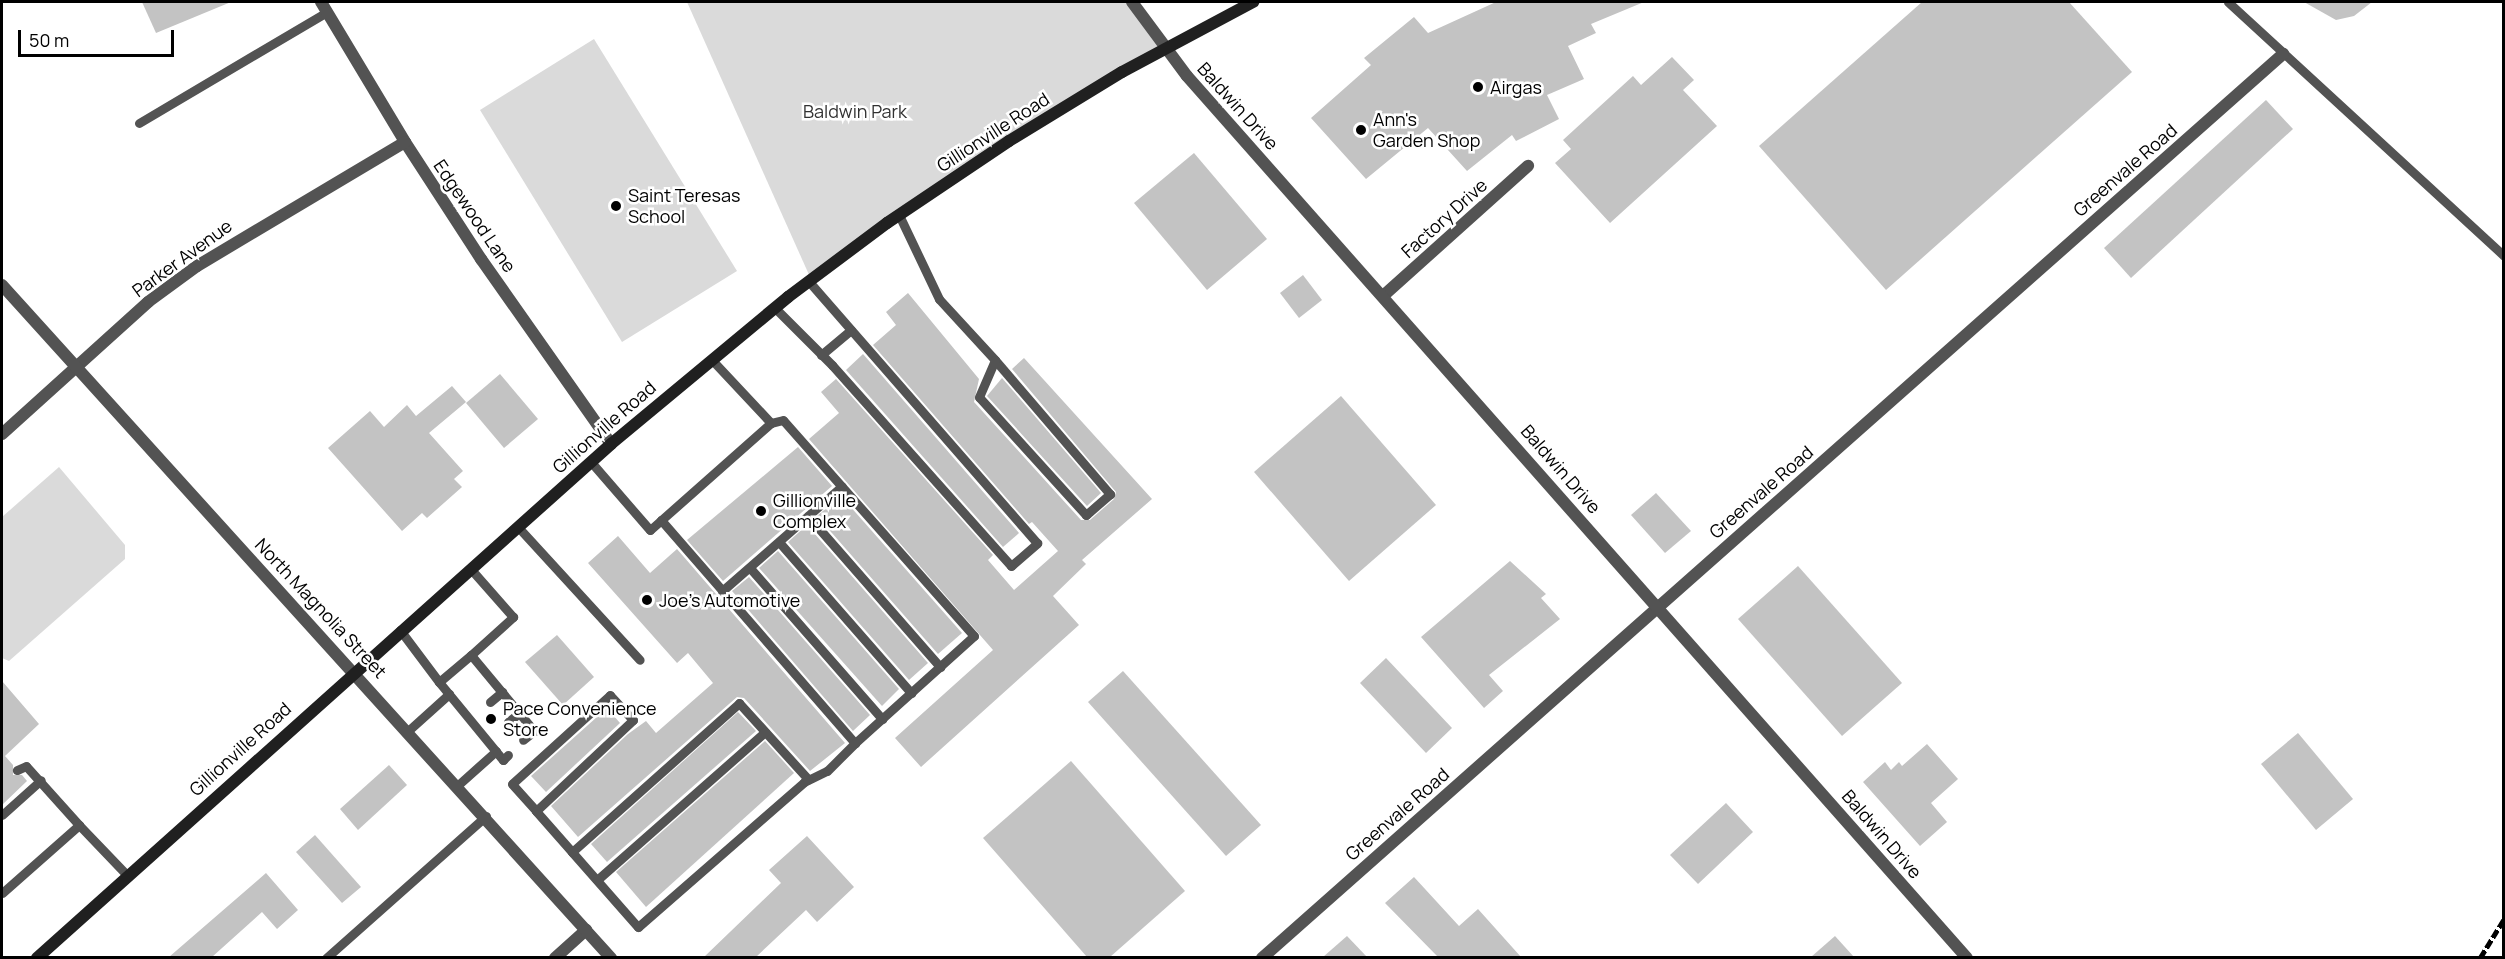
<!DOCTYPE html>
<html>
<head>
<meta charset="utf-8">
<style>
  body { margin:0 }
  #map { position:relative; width:2505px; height:959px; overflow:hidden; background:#fff; font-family:Manrope,sans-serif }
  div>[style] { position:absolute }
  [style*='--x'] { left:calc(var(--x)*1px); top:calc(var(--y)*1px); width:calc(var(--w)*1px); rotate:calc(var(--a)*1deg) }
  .green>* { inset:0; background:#dadada }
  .building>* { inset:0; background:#c3c3c3 }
  .service>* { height:9px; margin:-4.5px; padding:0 4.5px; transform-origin:4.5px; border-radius:4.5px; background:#535353 }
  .minor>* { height:12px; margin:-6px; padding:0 6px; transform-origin:6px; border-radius:6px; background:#535353 }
  .tertiary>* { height:12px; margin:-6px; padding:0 6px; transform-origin:6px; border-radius:6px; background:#535353 }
  .secondary>* { height:12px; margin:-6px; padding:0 6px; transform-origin:6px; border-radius:6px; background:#202020 }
  .rail>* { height:4.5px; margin-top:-2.25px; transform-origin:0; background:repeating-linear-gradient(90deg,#000 0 9px,transparent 0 12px) }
  .dots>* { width:16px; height:16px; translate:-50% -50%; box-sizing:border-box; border:3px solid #fff; border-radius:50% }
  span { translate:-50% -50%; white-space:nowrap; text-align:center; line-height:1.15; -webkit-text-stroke:5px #fff; paint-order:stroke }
  .poi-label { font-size:18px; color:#000 }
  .left { translate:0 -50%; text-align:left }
  .street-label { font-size:18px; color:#000 }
  .park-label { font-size:18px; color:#313131 }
  .frame { position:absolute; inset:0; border:3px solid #000; pointer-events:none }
  .scale { position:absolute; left:18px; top:30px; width:156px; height:27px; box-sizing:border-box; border:3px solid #000; border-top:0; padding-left:8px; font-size:18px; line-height:21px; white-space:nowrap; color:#000; -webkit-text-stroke:4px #fff; paint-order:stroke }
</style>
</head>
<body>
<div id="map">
  <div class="green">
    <i style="clip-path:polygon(687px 2px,1130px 2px,1162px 48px,810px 277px)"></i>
    <i style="clip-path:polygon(594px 39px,737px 271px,622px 342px,480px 110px)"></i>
    <i style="clip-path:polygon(59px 467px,125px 545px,125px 559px,9px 661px,2px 658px,2px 517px)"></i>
  </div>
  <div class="building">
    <i style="clip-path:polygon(142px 2px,231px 2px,156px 33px)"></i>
    <i style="clip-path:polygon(1496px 2px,1644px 2px,1591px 24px,1596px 33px,1568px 46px,1584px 79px,1547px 95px,1559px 119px,1516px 141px,1512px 135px,1467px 171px,1428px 128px,1366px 179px,1311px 118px,1371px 65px,1364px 58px,1414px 17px,1428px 33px)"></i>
    <i style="clip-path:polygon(1922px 2px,2069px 2px,2132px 72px,1886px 290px,1759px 146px)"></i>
    <i style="clip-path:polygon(2304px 2px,2372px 2px,2354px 16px,2336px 20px)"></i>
    <i style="clip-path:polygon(1672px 57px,1694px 80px,1683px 90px,1717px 126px,1610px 223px,1555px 163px,1571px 149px,1563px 140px,1633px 76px,1641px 85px)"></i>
    <i style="clip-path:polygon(2266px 100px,2293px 129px,2131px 278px,2104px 248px)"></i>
    <i style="clip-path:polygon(1194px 153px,1267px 239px,1207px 290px,1134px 203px)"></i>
    <i style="clip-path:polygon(1303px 275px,1322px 300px,1299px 318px,1280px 293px)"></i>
    <i style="clip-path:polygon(908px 293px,979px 379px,974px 402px,1081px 520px,1090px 520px,1114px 499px,1116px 492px,1012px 369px,1024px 358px,1152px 499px,1082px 560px,1086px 564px,1053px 596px,1079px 625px,921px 767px,895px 738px,993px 650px,809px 439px,839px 413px,821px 392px,836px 379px,993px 555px,988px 560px,1014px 590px,1058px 551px,1032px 522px,1029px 524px,873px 345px,896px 325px,886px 312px)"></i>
    <i style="clip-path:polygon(863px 354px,1019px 533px,1003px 547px,846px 370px)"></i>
    <i style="clip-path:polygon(500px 374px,538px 419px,504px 448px,466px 403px)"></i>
    <i style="clip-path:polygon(1002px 378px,1101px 493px,1087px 506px,987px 396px)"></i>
    <i style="clip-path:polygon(452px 386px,466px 402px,429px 433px,463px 471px,454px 479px,462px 487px,427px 518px,422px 513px,402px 531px,328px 448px,370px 411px,384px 427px,407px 405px,416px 416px)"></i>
    <i style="clip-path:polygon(1341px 396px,1436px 505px,1349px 581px,1254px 472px)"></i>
    <i style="clip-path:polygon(798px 447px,832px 486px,723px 581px,687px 540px)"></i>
    <i style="clip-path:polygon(1656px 493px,1691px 531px,1665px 553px,1631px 515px)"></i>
    <i style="clip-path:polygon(841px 496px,962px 633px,938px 654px,817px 516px)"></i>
    <i style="clip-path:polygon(807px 525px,928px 663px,909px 680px,788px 542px)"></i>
    <i style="clip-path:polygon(618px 536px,650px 573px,677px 549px,845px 743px,810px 771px,744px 698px,737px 697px,578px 837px,551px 806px,628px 734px,646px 721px,656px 733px,713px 683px,688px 653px,677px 663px,588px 563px)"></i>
    <i style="clip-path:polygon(778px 551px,899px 689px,882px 706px,759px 568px)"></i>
    <i style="clip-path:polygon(1510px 561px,1546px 594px,1541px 598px,1560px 619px,1489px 675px,1503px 691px,1484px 708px,1421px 637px)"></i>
    <i style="clip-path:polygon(1798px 566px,1902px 683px,1842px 736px,1738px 619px)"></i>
    <i style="clip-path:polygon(749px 577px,870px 715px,853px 731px,732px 591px)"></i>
    <i style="clip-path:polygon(557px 635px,594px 677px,563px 705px,525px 662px)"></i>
    <i style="clip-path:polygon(1386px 658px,1452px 728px,1426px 753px,1360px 683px)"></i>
    <i style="clip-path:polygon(1123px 671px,1261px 825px,1226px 856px,1088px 702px)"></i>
    <i style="clip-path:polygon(2px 681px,39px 724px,5px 756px,13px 765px,13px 775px,22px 775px,27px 781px,2px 805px)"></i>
    <i style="clip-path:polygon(607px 708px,620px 723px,546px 792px,531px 776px)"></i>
    <i style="clip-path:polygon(738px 712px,756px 731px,607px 862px,591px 844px)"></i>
    <i style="clip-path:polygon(2298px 733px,2353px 799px,2316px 830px,2261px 764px)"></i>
    <i style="clip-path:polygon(765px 741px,794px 773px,646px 907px,616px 872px)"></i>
    <i style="clip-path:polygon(1927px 744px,1958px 779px,1931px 803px,1947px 822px,1920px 846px,1863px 782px,1885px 762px,1891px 770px,1899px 762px,1902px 766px)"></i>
    <i style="clip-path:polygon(1071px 761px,1185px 891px,1110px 957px,1087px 957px,983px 838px)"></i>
    <i style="clip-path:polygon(389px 765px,407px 785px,358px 830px,340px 809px)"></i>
    <i style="clip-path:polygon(1726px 803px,1753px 832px,1698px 884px,1670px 855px)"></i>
    <i style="clip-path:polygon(315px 835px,361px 887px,342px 903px,296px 852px)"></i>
    <i style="clip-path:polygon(807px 836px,854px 887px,817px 922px,806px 910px,756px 957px,704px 957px,781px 883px,769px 870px)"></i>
    <i style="clip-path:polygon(266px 873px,298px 910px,277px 929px,262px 912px,212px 957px,169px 957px)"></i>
    <i style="clip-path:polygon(1414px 877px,1459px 926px,1478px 909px,1521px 957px,1438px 957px,1385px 903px)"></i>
    <i style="clip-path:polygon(1347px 936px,1367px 957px,1323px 957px)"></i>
    <i style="clip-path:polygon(1835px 936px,1854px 957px,1811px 957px)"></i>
  </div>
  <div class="service">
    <i style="--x:2228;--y:2;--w:375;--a:42.6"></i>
    <i style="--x:139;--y:123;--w:218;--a:-30.6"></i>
    <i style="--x:899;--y:215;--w:93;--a:64.5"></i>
    <i style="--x:939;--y:299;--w:83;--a:47.4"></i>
    <i style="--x:995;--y:360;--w:177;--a:49.4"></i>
    <i style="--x:1110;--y:494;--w:32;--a:139"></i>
    <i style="--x:1086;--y:515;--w:159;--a:-132.2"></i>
    <i style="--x:979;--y:397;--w:40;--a:-66.6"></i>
    <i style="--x:775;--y:308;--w:81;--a:45"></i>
    <i style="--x:832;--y:365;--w:269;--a:48.3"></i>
    <i style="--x:1011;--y:566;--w:35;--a:-41"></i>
    <i style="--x:1037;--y:543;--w:347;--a:-131.1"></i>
    <i style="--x:821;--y:355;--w:39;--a:-40"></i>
    <i style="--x:591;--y:462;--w:90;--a:49.1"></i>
    <i style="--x:650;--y:530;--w:162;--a:-41.5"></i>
    <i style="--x:771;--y:423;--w:86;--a:-133.1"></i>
    <i style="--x:808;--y:516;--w:201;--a:48.8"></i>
    <i style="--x:661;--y:520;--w:296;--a:49"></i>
    <i style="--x:855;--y:743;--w:160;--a:-42"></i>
    <i style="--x:974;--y:636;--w:288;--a:-131.5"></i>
    <i style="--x:783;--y:420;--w:12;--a:166"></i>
    <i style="--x:518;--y:527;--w:180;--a:47.5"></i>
    <i style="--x:779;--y:542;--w:201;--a:48.8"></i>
    <i style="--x:750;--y:568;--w:201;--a:48.8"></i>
    <i style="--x:722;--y:591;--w:159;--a:-41.2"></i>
    <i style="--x:400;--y:630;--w:65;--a:53.1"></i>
    <i style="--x:439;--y:682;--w:42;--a:-40.2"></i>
    <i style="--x:471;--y:655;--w:57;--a:-42.1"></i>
    <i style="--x:513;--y:617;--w:65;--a:-131.3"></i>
    <i style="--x:471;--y:655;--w:99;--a:50.3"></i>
    <i style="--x:534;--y:731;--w:14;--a:141"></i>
    <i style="--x:439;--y:682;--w:101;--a:50.6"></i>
    <i style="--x:503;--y:760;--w:7;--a:-45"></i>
    <i style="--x:490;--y:702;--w:16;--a:-40"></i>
    <i style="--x:508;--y:722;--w:14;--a:-39"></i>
    <i style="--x:409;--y:730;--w:54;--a:-42"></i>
    <i style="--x:458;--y:785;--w:51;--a:-41.8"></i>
    <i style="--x:536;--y:811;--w:133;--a:-43.2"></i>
    <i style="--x:633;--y:720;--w:34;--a:-133"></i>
    <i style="--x:610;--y:695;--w:132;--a:137.8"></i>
    <i style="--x:512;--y:784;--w:36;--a:48"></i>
    <i style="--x:536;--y:811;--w:55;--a:48.7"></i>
    <i style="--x:572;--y:852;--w:100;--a:48.7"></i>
    <i style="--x:638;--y:927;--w:220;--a:-41.1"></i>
    <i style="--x:804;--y:782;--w:25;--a:-26"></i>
    <i style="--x:827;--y:771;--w:40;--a:-45"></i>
    <i style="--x:2;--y:815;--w:52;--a:-41.9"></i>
    <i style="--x:79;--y:825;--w:69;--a:46.2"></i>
    <i style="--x:572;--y:852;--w:224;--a:-41.7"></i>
    <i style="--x:739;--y:703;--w:103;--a:47.8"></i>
    <i style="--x:597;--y:880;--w:224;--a:-41.4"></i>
    <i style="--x:2;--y:893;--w:103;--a:-41.4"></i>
    <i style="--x:79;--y:825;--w:79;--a:-131.9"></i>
    <i style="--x:26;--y:766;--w:10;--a:156"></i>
    <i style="--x:326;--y:958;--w:214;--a:-41.6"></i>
  </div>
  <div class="minor">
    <i style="--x:321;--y:2;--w:163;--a:59"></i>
    <i style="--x:405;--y:142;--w:140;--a:57"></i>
    <i style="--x:481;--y:259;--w:226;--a:54.9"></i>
    <i style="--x:1383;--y:296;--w:195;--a:-41.9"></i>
    <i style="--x:2;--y:434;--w:197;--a:-42.1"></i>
    <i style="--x:148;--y:302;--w:61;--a:-36.3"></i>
    <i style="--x:197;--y:266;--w:242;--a:-30.8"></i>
    <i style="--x:555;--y:958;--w:42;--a:-42.1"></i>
    <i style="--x:1262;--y:958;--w:1364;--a:-41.52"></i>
  </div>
  <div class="tertiary">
    <i style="--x:1132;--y:2;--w:92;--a:53.4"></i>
    <i style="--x:1187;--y:76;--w:1177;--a:48.51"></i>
    <i style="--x:2;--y:285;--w:908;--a:47.86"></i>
  </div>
  <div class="secondary">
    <i style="--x:37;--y:958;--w:771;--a:-41.84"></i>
    <i style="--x:611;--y:444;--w:230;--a:-39.7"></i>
    <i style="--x:788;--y:297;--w:124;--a:-36.8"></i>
    <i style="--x:887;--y:223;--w:147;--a:-33.9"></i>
    <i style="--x:1009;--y:141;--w:132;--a:-31.4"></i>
    <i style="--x:1122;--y:72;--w:149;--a:-28.1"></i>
  </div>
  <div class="rail">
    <i style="--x:2480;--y:958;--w:46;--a:-58.4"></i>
  </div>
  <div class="dots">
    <i style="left:1478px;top:87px;background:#000"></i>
    <i style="left:1361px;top:130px;background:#000"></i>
    <i style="left:616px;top:206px;background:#000"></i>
    <i style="left:761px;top:511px;background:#000"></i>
    <i style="left:647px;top:600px;background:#000"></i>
    <i style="left:491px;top:719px;background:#000"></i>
  </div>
  <div class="poi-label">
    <span class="left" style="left:1490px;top:87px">Airgas</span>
    <span class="left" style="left:1373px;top:130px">Ann's<br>Garden Shop</span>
    <span class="left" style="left:628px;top:206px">Saint Teresas<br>School</span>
    <span class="left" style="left:773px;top:511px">Gillionville<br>Complex</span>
    <span class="left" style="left:659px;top:600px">Joe's Automotive</span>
    <span class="left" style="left:503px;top:719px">Pace Convenience<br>Store</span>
  </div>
  <div class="street-label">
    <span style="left:1238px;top:106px;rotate:48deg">Baldwin Drive</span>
    <span style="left:993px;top:132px;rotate:-33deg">Gillionville Road</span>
    <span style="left:2125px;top:170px;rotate:-41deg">Greenvale Road</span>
    <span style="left:475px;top:216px;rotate:56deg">Edgewood Lane</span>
    <span style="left:1444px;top:218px;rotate:-42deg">Factory Drive</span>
    <span style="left:182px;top:258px;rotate:-36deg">Parker Avenue</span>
    <span style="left:604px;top:427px;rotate:-41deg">Gillionville Road</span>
    <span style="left:1561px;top:469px;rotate:49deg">Baldwin Drive</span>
    <span style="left:1761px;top:492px;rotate:-41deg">Greenvale Road</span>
    <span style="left:321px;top:608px;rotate:47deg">North Magnolia Street</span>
    <span style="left:240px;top:749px;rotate:-42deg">Gillionville Road</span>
    <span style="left:1397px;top:814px;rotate:-41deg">Greenvale Road</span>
    <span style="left:1882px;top:834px;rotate:49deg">Baldwin Drive</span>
  </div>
  <div class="park-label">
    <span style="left:855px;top:111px">Baldwin Park</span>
  </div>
  <div class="frame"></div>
  <div class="scale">50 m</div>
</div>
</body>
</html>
